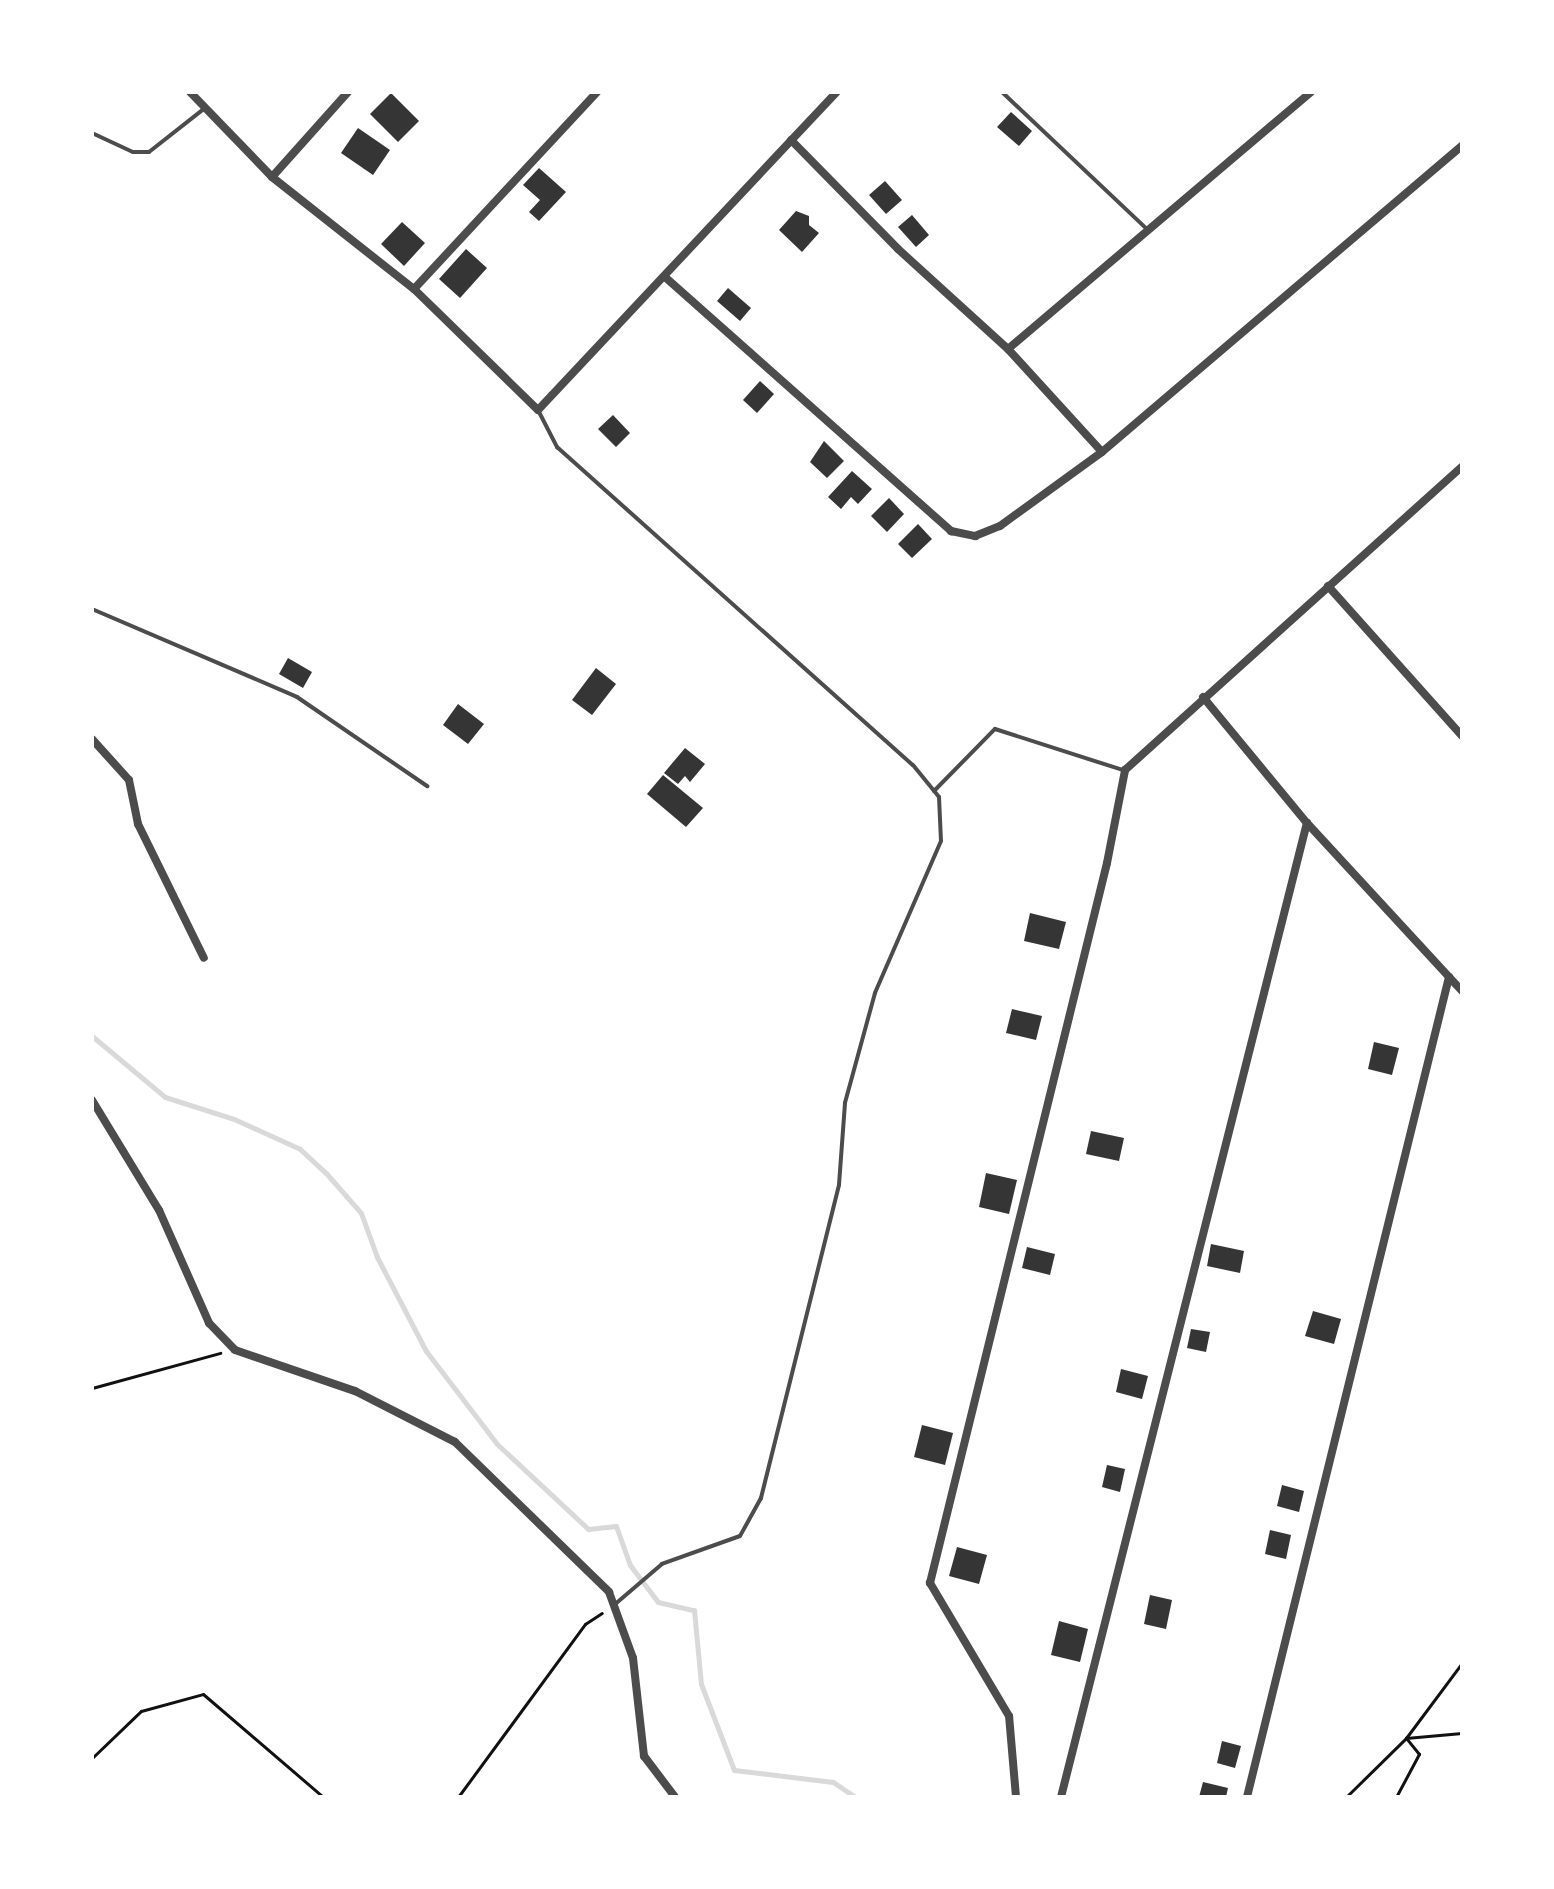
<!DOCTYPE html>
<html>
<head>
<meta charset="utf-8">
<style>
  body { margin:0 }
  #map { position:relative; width:1554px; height:1889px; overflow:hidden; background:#fff; font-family:"Work Sans",sans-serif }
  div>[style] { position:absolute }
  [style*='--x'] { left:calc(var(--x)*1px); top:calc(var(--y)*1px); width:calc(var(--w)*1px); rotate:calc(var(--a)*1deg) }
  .stream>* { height:5px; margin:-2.5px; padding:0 2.5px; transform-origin:2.5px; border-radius:2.5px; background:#d9d9d9 }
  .building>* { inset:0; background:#353535 }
  .path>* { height:3px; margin:-1.5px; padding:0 1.5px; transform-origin:1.5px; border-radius:1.5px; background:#111 }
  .service>* { height:4px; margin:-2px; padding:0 2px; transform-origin:2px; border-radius:2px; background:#4c4c4c }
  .minor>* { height:8px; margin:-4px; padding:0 4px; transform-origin:4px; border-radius:4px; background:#4c4c4c }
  span { translate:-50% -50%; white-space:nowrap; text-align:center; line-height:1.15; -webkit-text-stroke:6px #fff; paint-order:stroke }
  .frame { position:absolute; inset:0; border:94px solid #fff; pointer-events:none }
</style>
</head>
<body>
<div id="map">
  <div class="stream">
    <i style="--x:92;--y:1036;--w:95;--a:39.9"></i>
    <i style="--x:165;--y:1097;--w:72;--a:17.7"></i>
    <i style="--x:234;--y:1119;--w:72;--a:24.4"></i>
    <i style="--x:300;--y:1149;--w:35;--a:43"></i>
    <i style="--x:326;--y:1173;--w:53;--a:48.8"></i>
    <i style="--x:361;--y:1213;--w:47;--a:70"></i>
    <i style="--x:377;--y:1257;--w:106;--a:62.5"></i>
    <i style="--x:426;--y:1351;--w:117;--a:52.6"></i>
    <i style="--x:497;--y:1444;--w:125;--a:43"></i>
    <i style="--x:588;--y:1529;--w:28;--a:-6"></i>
    <i style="--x:616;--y:1526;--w:41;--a:70.3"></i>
    <i style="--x:630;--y:1565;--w:46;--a:52.9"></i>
    <i style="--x:658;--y:1602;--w:37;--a:13"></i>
    <i style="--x:694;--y:1610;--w:74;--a:84.6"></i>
    <i style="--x:701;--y:1684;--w:92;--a:69"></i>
    <i style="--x:734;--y:1770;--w:100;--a:6.9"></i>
    <i style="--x:833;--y:1782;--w:27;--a:34"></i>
  </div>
  <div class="building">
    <i style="clip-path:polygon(391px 93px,419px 121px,398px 142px,370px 114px)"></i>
    <i style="clip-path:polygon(1011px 112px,1032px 131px,1019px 146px,997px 127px)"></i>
    <i style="clip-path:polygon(358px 128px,390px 150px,373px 175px,341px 153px)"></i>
    <i style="clip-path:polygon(539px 168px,566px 192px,539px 221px,529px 212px,540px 200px,523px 185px)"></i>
    <i style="clip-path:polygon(885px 181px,902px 200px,886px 214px,869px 195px)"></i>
    <i style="clip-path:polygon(796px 211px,809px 216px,809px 225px,819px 233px,802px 252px,779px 230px)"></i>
    <i style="clip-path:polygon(912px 215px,929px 235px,916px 247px,898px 227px)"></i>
    <i style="clip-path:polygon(402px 222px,425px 243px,404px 266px,381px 244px)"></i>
    <i style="clip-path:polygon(466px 249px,487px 268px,460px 298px,439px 279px)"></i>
    <i style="clip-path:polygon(728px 288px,751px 308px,740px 321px,717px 301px)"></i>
    <i style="clip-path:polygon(760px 381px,774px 394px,757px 413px,743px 400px)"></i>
    <i style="clip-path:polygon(613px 415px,630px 433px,616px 447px,598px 429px)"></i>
    <i style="clip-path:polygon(824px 441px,844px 461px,827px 478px,810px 462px)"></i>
    <i style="clip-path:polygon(852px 471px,872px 489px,858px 504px,851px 497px,841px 509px,828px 497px)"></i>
    <i style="clip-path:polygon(889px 498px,904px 514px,887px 532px,871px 516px)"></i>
    <i style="clip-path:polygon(918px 524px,932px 539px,912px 558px,898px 544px)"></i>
    <i style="clip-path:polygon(288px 658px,312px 672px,303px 688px,279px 674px)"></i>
    <i style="clip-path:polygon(596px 668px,616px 684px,592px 715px,572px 700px)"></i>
    <i style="clip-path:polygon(458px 704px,484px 724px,468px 744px,443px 725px)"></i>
    <i style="clip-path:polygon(685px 748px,705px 764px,690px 782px,685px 776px,678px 784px,664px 773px)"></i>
    <i style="clip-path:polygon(663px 775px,703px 808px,686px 827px,647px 794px)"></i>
    <i style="clip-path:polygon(1030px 913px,1066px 922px,1059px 949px,1024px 941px)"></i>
    <i style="clip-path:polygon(1012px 1009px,1042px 1016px,1036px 1040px,1006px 1033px)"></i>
    <i style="clip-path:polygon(1374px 1042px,1399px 1048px,1392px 1075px,1368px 1069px)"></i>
    <i style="clip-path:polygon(1091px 1131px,1124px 1138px,1119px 1161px,1086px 1154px)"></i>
    <i style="clip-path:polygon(986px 1173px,1017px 1180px,1009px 1214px,979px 1207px)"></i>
    <i style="clip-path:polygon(1211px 1244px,1244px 1251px,1240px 1273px,1207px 1266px)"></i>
    <i style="clip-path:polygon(1027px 1247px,1055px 1254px,1050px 1275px,1022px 1268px)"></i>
    <i style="clip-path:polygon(1313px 1311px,1341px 1319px,1334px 1344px,1305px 1336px)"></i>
    <i style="clip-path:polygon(1191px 1329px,1210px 1332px,1206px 1352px,1187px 1348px)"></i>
    <i style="clip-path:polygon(1121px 1369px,1148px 1376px,1142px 1399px,1116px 1392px)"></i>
    <i style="clip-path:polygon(922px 1425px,953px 1433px,945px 1465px,914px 1457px)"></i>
    <i style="clip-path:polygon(1107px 1465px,1125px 1469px,1120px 1492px,1102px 1487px)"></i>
    <i style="clip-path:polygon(1282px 1485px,1304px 1491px,1299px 1512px,1277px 1506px)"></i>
    <i style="clip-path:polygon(1270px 1530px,1291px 1535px,1286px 1559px,1265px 1554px)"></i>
    <i style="clip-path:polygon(957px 1547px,987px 1555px,979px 1584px,949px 1576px)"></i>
    <i style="clip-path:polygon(1150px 1595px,1172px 1600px,1166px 1629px,1144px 1624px)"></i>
    <i style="clip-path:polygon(1059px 1621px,1088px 1629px,1080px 1662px,1051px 1655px)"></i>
    <i style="clip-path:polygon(1222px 1741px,1241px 1746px,1235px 1768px,1217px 1763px)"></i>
    <i style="clip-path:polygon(1203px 1782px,1228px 1788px,1226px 1797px,1199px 1797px)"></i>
  </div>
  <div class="path">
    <i style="--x:92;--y:1388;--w:133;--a:-15.3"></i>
    <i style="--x:92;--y:1758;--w:68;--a:-43.8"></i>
    <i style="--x:141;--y:1711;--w:64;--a:-15.3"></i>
    <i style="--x:203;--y:1694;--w:158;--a:40.6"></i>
    <i style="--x:458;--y:1797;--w:215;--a:-53.7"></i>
    <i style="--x:585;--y:1624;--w:20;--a:-33"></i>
    <i style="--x:1346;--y:1797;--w:84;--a:-44.5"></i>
    <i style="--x:1406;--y:1738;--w:94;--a:-53.3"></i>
    <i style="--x:1396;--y:1797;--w:49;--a:-61.9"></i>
    <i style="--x:1419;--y:1754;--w:21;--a:-129"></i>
    <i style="--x:1406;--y:1738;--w:56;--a:-5.1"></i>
  </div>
  <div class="service">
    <i style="--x:1002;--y:92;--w:201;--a:43.4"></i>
    <i style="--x:92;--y:133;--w:45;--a:24.9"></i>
    <i style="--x:133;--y:152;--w:16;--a:0"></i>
    <i style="--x:149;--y:152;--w:71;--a:-38.2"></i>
    <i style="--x:538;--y:410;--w:42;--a:62.8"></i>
    <i style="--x:557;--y:447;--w:477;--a:41.8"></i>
    <i style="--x:913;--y:765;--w:41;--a:50.9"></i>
    <i style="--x:939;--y:797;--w:44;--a:87.4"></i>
    <i style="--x:941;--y:841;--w:166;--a:113.5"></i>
    <i style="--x:875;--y:993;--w:114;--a:105.3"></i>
    <i style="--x:845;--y:1103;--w:82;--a:94.2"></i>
    <i style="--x:839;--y:1185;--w:323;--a:104"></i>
    <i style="--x:761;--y:1498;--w:43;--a:118.9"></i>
    <i style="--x:740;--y:1536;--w:83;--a:160.3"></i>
    <i style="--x:662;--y:1564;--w:63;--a:139.5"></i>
    <i style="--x:92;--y:609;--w:223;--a:23.2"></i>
    <i style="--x:297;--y:697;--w:158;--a:34.4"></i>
    <i style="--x:934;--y:791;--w:87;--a:-45.5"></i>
    <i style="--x:995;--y:729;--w:134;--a:17.8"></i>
  </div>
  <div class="minor">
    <i style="--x:190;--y:92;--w:118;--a:46"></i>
    <i style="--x:272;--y:177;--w:181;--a:38.3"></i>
    <i style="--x:414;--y:289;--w:173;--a:44.3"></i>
    <i style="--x:538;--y:410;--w:436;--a:-46.8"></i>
    <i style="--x:791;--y:140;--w:153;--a:45.5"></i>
    <i style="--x:898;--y:249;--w:149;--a:42.3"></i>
    <i style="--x:1008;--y:349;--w:139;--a:47.6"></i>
    <i style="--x:272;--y:177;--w:114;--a:-48.2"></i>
    <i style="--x:665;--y:277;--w:383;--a:41.6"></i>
    <i style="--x:951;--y:531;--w:25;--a:12"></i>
    <i style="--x:975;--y:536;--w:27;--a:-22"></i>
    <i style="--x:1000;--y:526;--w:126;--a:-36"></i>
    <i style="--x:1102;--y:452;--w:472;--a:-40.4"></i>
    <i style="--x:414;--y:289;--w:269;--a:-47.1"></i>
    <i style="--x:1008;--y:349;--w:397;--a:-40.3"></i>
    <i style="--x:1328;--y:586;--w:201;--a:48.2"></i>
    <i style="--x:1203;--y:697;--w:163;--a:50.5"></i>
    <i style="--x:92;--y:739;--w:55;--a:47.9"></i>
    <i style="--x:129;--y:780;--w:45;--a:78.4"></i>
    <i style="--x:138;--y:824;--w:149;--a:63.8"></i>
    <i style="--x:1449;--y:977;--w:19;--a:47"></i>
    <i style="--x:92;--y:1100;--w:129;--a:58.7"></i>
    <i style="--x:159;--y:1210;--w:124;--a:66.1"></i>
    <i style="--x:209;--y:1323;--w:37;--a:46"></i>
    <i style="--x:235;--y:1350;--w:127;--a:18.9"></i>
    <i style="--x:355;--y:1391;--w:112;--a:27"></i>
    <i style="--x:455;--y:1442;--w:215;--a:44.2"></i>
    <i style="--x:609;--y:1592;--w:70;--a:70"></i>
    <i style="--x:633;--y:1658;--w:99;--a:83.6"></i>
    <i style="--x:644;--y:1756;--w:51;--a:52.9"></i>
    <i style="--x:1016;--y:1797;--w:81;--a:-94.9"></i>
    <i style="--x:1009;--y:1716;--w:155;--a:-120.7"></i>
    <i style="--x:930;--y:1583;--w:741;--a:-76.19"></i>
    <i style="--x:1107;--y:863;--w:95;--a:-79"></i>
    <i style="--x:1125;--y:770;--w:453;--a:-42"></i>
    <i style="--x:1061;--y:1797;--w:1005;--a:-75.83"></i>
    <i style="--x:1307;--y:823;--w:209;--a:47.3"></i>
    <i style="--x:1449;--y:977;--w:845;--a:103.84"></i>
  </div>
  <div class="frame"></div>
</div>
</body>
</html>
